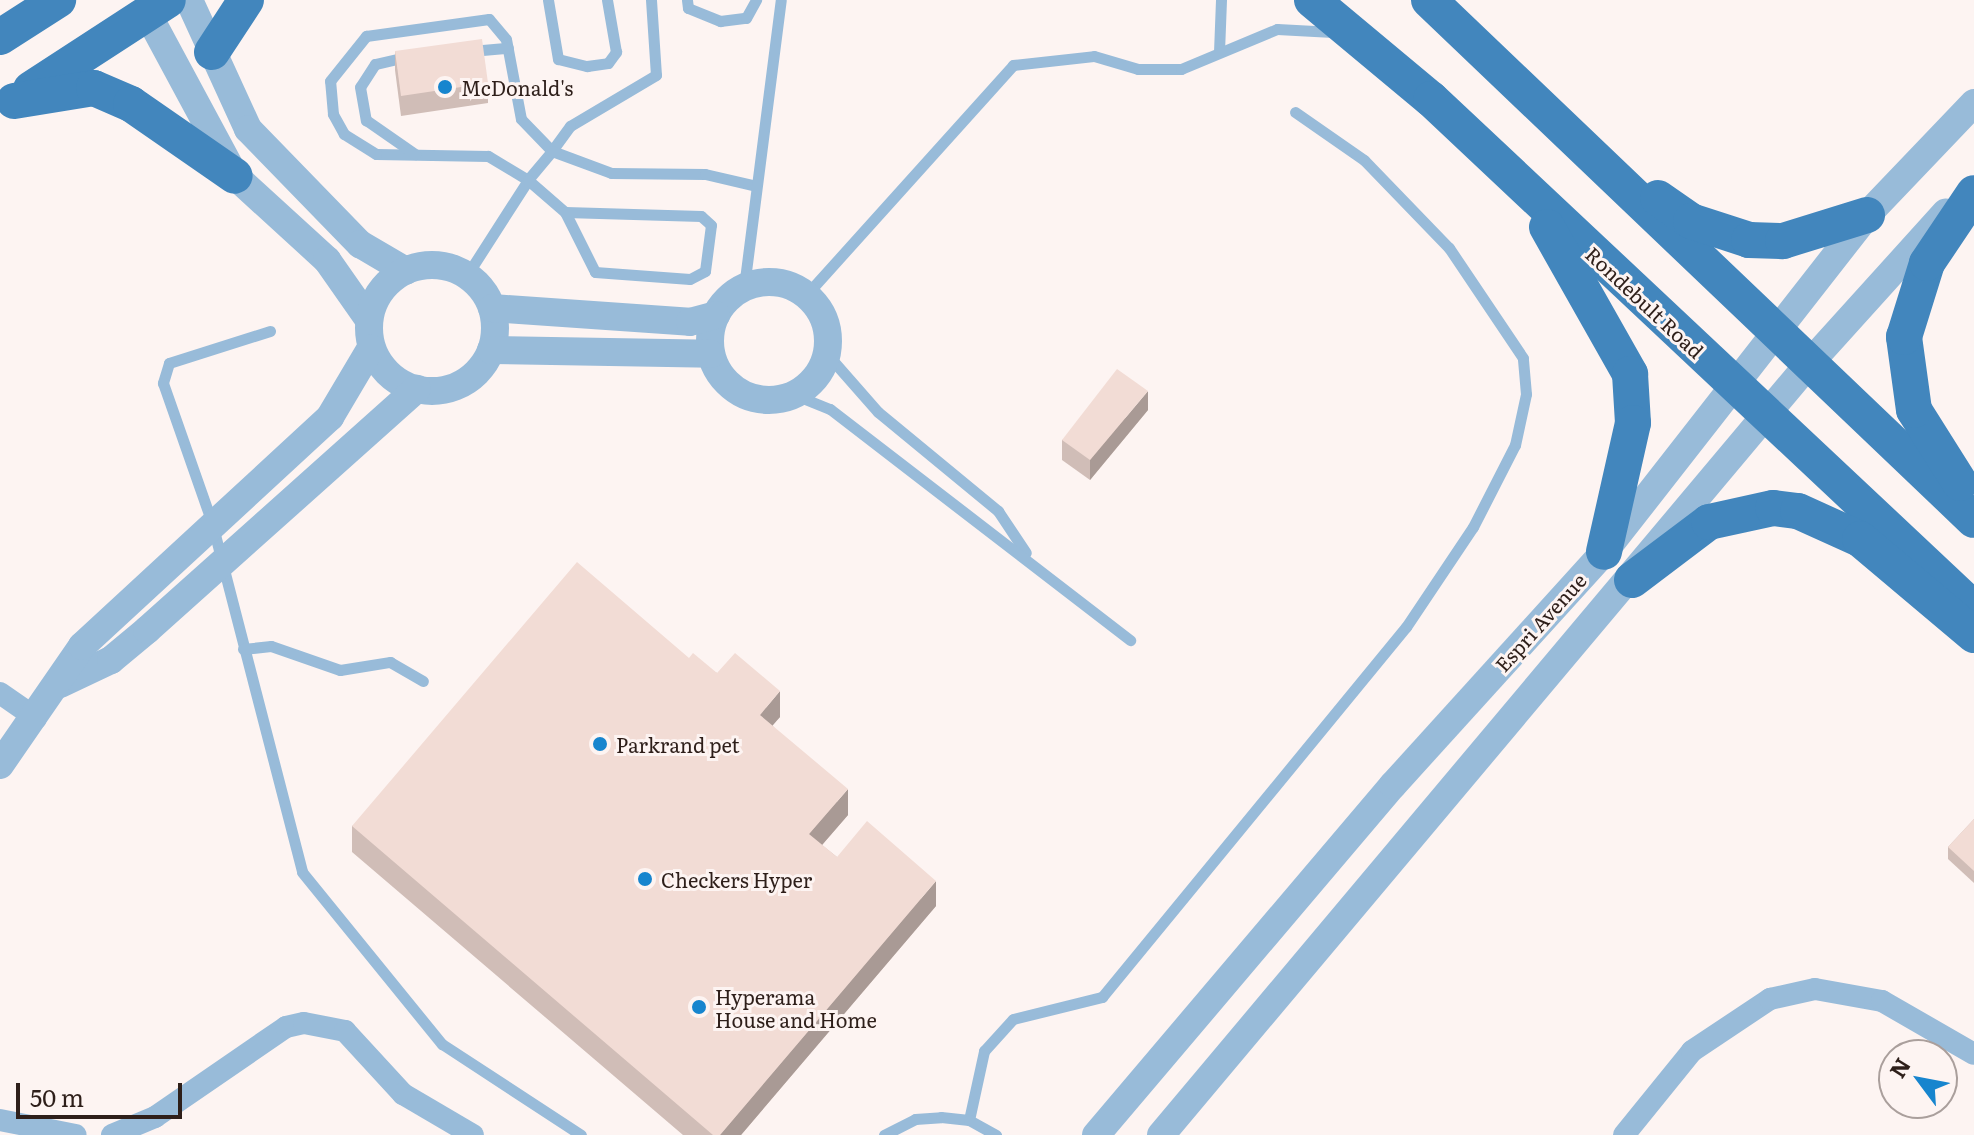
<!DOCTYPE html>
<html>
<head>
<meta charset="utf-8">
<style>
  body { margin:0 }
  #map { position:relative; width:1974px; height:1135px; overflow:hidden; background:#fdf4f2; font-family:Literata,serif }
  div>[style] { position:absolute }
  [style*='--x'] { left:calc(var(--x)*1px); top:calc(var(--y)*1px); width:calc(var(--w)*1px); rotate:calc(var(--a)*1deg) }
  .service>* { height:11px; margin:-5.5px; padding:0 5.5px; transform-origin:5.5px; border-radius:5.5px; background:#98bbd9 }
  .minor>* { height:22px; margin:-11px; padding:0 11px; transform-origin:11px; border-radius:11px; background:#98bbd9 }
  .tertiary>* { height:28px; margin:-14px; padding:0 14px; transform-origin:14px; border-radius:14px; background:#98bbd9 }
  .tertiary>.ring { margin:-14px; padding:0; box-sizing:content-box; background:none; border:28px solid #98bbd9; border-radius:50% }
  .primary>* { height:36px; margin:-18px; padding:0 18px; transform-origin:18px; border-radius:18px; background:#4286bd }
  .wall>* { inset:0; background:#d0bdb7 }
  .shaded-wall>* { inset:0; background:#a99a95 }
  .building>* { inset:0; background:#f2dcd5 }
  .dots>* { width:22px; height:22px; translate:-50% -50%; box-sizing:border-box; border:4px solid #fdf4f2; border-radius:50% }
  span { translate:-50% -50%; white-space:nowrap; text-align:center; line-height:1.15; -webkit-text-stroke:6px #fdf4f2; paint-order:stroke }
  .poi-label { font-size:20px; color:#2e1f1a }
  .left { translate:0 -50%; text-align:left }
  .street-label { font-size:20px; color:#2e1f1a }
  .north { position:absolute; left:1878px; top:1039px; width:80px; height:80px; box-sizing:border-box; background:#fdf4f2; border:2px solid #aa9f9c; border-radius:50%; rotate:302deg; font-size:22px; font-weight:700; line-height:32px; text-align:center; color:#2e1f1a }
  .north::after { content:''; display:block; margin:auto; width:28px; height:36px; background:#1785ce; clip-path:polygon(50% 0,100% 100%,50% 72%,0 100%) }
  .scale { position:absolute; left:16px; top:1083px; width:166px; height:36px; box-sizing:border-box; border:4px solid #2e1f1a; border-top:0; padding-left:10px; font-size:24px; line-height:28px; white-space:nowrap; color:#2e1f1a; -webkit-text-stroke:6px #fdf4f2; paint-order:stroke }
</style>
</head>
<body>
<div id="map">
  <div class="service">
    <i style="--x:548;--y:0;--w:60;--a:80.4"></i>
    <i style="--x:558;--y:59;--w:30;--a:14"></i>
    <i style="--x:587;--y:66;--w:21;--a:-8"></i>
    <i style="--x:608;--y:63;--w:14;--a:-54"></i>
    <i style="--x:616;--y:52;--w:53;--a:-99.8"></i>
    <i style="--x:651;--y:0;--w:75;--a:86.2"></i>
    <i style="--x:656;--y:75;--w:100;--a:149.3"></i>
    <i style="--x:570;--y:126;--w:31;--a:126"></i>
    <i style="--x:552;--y:151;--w:38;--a:130"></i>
    <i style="--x:528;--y:180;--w:47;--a:-149"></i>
    <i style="--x:488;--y:156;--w:112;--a:-179"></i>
    <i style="--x:376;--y:154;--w:38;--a:-148"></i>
    <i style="--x:344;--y:134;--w:23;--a:-119"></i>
    <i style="--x:333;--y:114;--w:33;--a:-95"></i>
    <i style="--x:330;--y:81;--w:58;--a:-51.3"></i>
    <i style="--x:366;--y:36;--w:124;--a:-7.9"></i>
    <i style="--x:489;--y:19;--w:26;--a:50"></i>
    <i style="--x:506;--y:39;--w:81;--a:79.4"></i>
    <i style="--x:521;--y:119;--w:45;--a:45.9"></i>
    <i style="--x:552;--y:151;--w:63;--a:20.4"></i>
    <i style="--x:611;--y:173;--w:94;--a:0.6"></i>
    <i style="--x:705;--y:174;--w:48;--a:13.2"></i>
    <i style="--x:687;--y:0;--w:8;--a:83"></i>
    <i style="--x:688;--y:8;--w:35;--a:22"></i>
    <i style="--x:720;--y:21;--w:26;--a:-7"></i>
    <i style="--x:746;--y:18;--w:21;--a:-61"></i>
    <i style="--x:471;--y:51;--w:37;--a:-5"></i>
    <i style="--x:1219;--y:52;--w:52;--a:-87.8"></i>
    <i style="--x:410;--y:56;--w:36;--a:167"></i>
    <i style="--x:375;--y:64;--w:27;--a:123"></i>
    <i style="--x:360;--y:87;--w:34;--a:80"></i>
    <i style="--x:366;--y:120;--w:60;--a:34.8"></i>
    <i style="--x:467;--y:275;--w:113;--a:-57.3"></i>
    <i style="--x:528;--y:180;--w:49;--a:40.9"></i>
    <i style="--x:565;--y:212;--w:67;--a:63.4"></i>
    <i style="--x:595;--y:272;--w:95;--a:4.2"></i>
    <i style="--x:690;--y:279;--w:17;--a:-28"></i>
    <i style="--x:705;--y:271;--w:46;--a:-82.6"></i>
    <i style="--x:711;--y:225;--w:13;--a:-138"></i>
    <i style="--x:701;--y:216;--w:136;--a:-178.3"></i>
    <i style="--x:744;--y:287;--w:289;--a:-82.7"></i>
    <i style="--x:807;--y:294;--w:308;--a:-48"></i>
    <i style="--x:1013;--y:65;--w:81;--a:-6.3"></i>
    <i style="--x:1094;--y:56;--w:46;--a:16.5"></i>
    <i style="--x:1138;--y:69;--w:43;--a:0"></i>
    <i style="--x:1181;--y:69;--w:104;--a:-22.6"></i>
    <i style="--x:1277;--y:29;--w:56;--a:3.1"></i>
    <i style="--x:270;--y:331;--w:106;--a:162.4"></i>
    <i style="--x:169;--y:363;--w:21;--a:107"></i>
    <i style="--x:163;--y:383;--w:148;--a:70.7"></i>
    <i style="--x:212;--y:523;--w:360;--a:75.5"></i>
    <i style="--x:302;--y:872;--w:222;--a:50.9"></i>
    <i style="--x:442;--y:1044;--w:166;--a:33.2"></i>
    <i style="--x:827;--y:354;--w:77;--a:48.7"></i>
    <i style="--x:878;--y:412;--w:156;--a:39.5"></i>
    <i style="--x:998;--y:511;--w:50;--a:56.3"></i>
    <i style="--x:795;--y:395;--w:38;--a:22"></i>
    <i style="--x:830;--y:409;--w:379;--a:37.6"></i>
    <i style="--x:243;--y:649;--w:28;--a:-6"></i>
    <i style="--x:271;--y:646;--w:73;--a:19.2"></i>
    <i style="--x:340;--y:670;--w:51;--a:-9.1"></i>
    <i style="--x:390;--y:662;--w:38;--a:30"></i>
    <i style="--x:969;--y:1120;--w:71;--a:-77.7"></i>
    <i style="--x:984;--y:1051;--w:43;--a:-47.8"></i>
    <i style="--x:1013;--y:1019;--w:92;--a:-13.9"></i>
    <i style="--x:1102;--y:997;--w:479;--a:-50.6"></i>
    <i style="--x:1406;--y:627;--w:120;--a:-56.2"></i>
    <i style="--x:1473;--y:527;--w:92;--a:-62.9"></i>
    <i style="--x:1515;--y:445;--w:52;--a:-77.8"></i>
    <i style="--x:1526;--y:394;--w:36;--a:-95"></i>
    <i style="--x:1523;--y:358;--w:133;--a:-123.9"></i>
    <i style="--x:1449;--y:248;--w:122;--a:-134"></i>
    <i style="--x:1364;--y:160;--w:84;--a:-145.2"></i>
    <i style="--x:884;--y:1135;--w:35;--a:-27"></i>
    <i style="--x:915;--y:1119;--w:26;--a:-4"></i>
    <i style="--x:941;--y:1117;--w:28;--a:6"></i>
    <i style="--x:969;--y:1120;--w:31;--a:29"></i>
  </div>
  <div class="minor">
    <i style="--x:0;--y:693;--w:44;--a:34.8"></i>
    <i style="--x:0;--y:1120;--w:77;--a:11.2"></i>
    <i style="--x:112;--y:1135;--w:47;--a:-22.7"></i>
    <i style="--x:155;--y:1117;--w:159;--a:-34.5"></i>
    <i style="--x:286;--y:1027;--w:18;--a:-13"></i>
    <i style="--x:304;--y:1023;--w:42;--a:11"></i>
    <i style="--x:345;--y:1031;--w:86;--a:47.4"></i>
    <i style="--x:403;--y:1094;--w:81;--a:30.4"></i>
    <i style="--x:1624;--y:1135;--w:108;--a:-51"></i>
    <i style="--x:1692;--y:1051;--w:94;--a:-33.7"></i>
    <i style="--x:1770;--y:999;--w:46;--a:-12.5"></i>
    <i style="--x:1815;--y:989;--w:68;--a:10.2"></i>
    <i style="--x:1882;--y:1001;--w:106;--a:29.9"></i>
  </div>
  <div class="tertiary">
    <i style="--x:189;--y:0;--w:142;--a:65.4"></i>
    <i style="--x:248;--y:129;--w:161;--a:45.8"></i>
    <i style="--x:360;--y:244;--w:53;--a:30.4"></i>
    <i style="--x:146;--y:11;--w:187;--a:61.7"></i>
    <i style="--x:235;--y:176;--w:125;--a:42.4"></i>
    <i style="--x:327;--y:260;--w:73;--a:55"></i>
    <i class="ring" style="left:369px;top:265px;width:98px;height:98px"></i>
    <i class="ring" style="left:710px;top:282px;width:90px;height:90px"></i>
    <i style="--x:492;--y:308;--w:198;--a:4"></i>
    <i style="--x:690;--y:322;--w:27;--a:-15"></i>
    <i style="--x:491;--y:350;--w:220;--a:1"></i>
    <i style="--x:60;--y:684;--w:56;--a:-25.2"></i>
    <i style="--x:111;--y:660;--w:47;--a:-39.8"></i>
    <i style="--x:147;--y:630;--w:362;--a:-41.8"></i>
    <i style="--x:0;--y:765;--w:145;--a:-55.4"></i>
    <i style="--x:82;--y:646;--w:338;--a:-42.7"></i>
    <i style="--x:330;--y:417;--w:80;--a:-59.3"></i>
    <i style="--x:1096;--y:1135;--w:459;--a:-49.7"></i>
    <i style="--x:1393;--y:785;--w:314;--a:-47.8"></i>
    <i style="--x:1604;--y:552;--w:427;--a:-52"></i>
    <i style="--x:1867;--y:215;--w:155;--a:-46.3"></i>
    <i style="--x:1161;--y:1135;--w:1004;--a:-49.97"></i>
    <i style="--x:1807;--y:366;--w:207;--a:-47.9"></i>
  </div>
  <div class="primary">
    <i style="--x:1312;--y:0;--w:155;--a:39.8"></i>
    <i style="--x:1431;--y:99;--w:745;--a:43.2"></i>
    <i style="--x:1429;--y:0;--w:753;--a:43.66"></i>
    <i style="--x:0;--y:37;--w:69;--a:-32.5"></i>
    <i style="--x:212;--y:52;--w:62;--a:-56.8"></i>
    <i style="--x:31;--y:89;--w:163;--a:-33"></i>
    <i style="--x:14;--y:101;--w:81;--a:-9.2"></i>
    <i style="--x:94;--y:88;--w:40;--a:23.4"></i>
    <i style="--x:131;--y:104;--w:126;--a:34.7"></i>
    <i style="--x:1658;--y:198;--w:40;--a:34.9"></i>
    <i style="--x:1691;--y:221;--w:61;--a:18.1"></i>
    <i style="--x:1749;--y:240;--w:34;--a:2"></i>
    <i style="--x:1783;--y:241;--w:88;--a:-17.2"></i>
    <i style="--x:1547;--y:227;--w:169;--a:60.5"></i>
    <i style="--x:1630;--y:374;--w:49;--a:86.5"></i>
    <i style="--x:1633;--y:423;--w:132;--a:102.7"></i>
    <i style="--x:1960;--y:483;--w:86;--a:-122.2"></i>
    <i style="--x:1914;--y:410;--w:74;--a:-97.8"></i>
    <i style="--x:1904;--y:337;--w:77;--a:-72.7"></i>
    <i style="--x:1927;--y:263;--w:84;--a:-56.1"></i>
    <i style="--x:1632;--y:580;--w:96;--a:-37"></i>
    <i style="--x:1709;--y:522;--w:66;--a:-12.3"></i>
    <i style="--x:1773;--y:508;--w:25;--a:7"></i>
    <i style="--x:1798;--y:511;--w:68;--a:24.3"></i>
    <i style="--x:1860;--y:539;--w:149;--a:40.1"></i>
  </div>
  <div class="wall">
    <i style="clip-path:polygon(395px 51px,488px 83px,488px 103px,401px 116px,395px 70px)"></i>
    <i style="clip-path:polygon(1148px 410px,1090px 480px,1062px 460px,1062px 440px)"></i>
    <i style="clip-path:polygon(689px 658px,717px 673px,780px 717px,772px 725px,848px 815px,822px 845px,837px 857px,936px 906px,741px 1135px,683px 1135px,352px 852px,352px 826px)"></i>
    <i style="clip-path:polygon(1974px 819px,1974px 883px,1948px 859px,1948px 847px)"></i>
  </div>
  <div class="shaded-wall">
    <i style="clip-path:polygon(1148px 391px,1148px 410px,1090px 480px,1090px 460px)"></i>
    <i style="clip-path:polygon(780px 691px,780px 717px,760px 740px,760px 715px)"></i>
    <i style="clip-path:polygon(848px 789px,848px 815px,809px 860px,809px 834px)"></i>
    <i style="clip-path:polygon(936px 881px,936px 906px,741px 1135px,720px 1135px)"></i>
  </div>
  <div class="building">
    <i style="clip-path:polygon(482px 39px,488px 83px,401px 96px,395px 51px)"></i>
    <i style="clip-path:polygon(1117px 369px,1148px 391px,1090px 460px,1062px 440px)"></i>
    <i style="clip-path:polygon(577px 562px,689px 658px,693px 653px,717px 673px,735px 653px,780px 691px,760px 715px,848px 789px,809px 834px,837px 857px,867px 821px,936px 881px,720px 1135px,713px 1135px,352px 826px)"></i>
    <i style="clip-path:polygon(1974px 819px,1974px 871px,1948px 847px)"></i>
  </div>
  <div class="dots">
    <i style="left:445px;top:87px;background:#1785ce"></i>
    <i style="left:600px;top:744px;background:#1785ce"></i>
    <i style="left:645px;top:879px;background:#1785ce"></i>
    <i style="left:699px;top:1007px;background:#1785ce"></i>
  </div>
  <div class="poi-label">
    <span class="left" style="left:461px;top:87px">McDonald's</span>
    <span class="left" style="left:616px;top:744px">Parkrand pet</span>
    <span class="left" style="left:661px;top:879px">Checkers Hyper</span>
    <span class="left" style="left:715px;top:1008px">Hyperama<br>House and Home</span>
  </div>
  <div class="street-label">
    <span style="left:1645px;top:302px;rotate:43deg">Rondebult Road</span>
    <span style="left:1540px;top:622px;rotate:-48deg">Espri Avenue</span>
  </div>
  <div class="north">N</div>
  <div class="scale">50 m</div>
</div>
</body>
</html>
